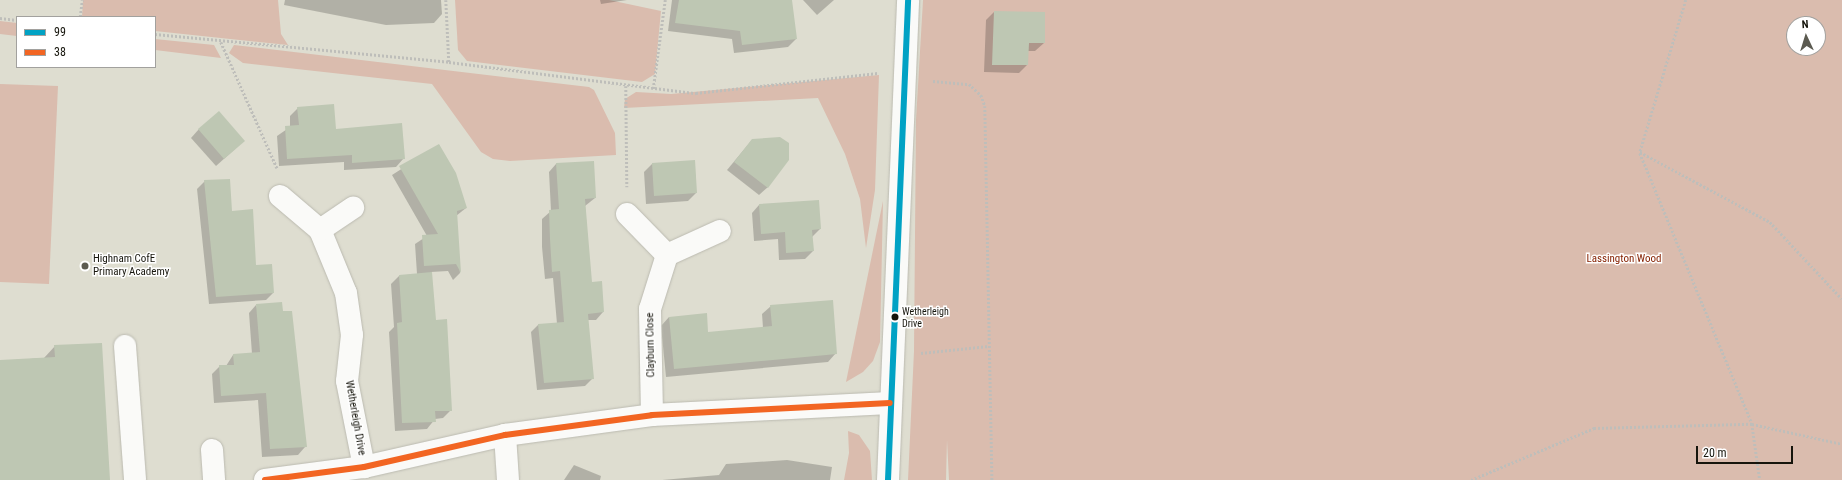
<!DOCTYPE html>
<html>
<head>
<meta charset="utf-8">
<style>
  body { margin:0 }
  #map { position:relative; width:1842px; height:480px; overflow:hidden; background:#deddd0; font-family:"Roboto Condensed",sans-serif }
  div>[style] { position:absolute }
  [style*='--x'] { left:calc(var(--x)*1px); top:calc(var(--y)*1px); width:calc(var(--w)*1px); rotate:calc(var(--a)*1deg) }
  .green>* { inset:0; background:#dabcae }
  .shadow>* { inset:0; background:#0003 }
  .building>* { inset:0; background:#bec7b3 }
  .path>* { height:2.5px; margin-top:-1.25px; transform-origin:0; background:repeating-linear-gradient(90deg,#bebeba 0 2px,transparent 0 4px) }
  .roads { filter:drop-shadow(0 0 1px #bbbab0) drop-shadow(0 0 1px #bbbab0) }
  .minor>* { height:22px; margin:-11px; padding:0 11px; transform-origin:11px; border-radius:11px; background:#fafaf8 }
  .bus-1>* { height:6px; margin:-3px; padding:0 3px; transform-origin:3px; border-radius:3px; background:#01a2c4 }
  .bus-2>* { height:6px; margin:-3px; padding:0 3px; transform-origin:3px; border-radius:3px; background:#f26522 }
  .dots>* { width:11px; height:11px; translate:-50% -50%; box-sizing:border-box; border:2px solid #fff; border-radius:50% }
  span { translate:-50% -50%; white-space:nowrap; text-align:center; line-height:1.15; -webkit-text-stroke:3px #fff; paint-order:stroke }
  .bus-label { font-size:10px; color:#16150c }
  .left { translate:0 -50%; text-align:left }
  .park-label { font-size:11px; color:#862203 }
  .poi-label { font-size:11px; color:#16150c }
  .street-label { font-size:11px; color:#16150c }
  .legend { position:absolute; left:16px; top:16px; width:140px; height:52px; box-sizing:border-box; background:#fff; border:1px solid #a2a19e; margin:0; padding:5px 7px; list-style:none; font-size:12px; color:#16150c }
  .legend li { display:flex; align-items:center; gap:8px; height:20px }
  .legend b { width:20px; border:1px solid #a2a19e }
  .north { position:absolute; left:1786px; top:16px; width:40px; height:40px; box-sizing:border-box; background:#fff; border:1px solid #a2a19e; border-radius:50%; rotate:356deg; font-size:11px; font-weight:700; line-height:16px; text-align:center; color:#16150c }
  .north::after { content:''; display:block; margin:auto; width:14px; height:18px; background:#5c5b51; clip-path:polygon(50% 0,100% 100%,50% 72%,0 100%) }
  .scale { position:absolute; left:1696px; top:446px; width:97px; height:18px; box-sizing:border-box; border:2px solid #16150c; border-top:0; padding-left:5px; font-size:12px; line-height:14px; white-space:nowrap; color:#16150c; -webkit-text-stroke:3px #fff; paint-order:stroke }
</style>
</head>
<body>
<div id="map">
  <div class="green">
    <i style="clip-path:polygon(83px 0,278px 0,281px 34px,288px 45px,155px 31px,155px 17px,82px 17px)"></i>
    <i style="clip-path:polygon(455px 0,609px 0,661px 11px,655px 74px,642px 82px,467px 61px,458px 50px)"></i>
    <i style="clip-path:polygon(evenodd,923px 0,1842px 0,1842px 480px,949px 480px,947px 440px,946px 480px,908px 480px,914px 351px,916px 120px,923px 0,1794px 24px,1818px 24px,1818px 48px,1794px 48px,1794px 24px)"></i>
    <i style="clip-path:polygon(0 21px,17px 23px,17px 36px,0 34px)"></i>
    <i style="clip-path:polygon(155px 39px,214px 45px,221px 58px,155px 50px)"></i>
    <i style="clip-path:polygon(234px 45px,589px 87px,594px 90px,615px 133px,616px 155px,510px 161px,493px 159px,481px 152px,432px 84px,243px 63px,229px 53px)"></i>
    <i style="clip-path:polygon(879px 75px,875px 190px,866px 248px,860px 199px,845px 154px,818px 98px,624px 108px,625px 99px,636px 92px,671px 94px)"></i>
    <i style="clip-path:polygon(0 84px,58px 86px,49px 284px,0 282px)"></i>
    <i style="clip-path:polygon(883px 201px,880px 342px,873px 361px,863px 372px,846px 382px)"></i>
    <i style="clip-path:polygon(848px 431px,859px 435px,870px 451px,872px 480px,844px 480px,849px 453px)"></i>
  </div>
  <div class="shadow">
    <i style="clip-path:polygon(285px 0,441px 0,442px 14px,434px 23px,386px 25px,284px 5px)"></i>
    <i style="clip-path:polygon(600px 0,627px 0,601px 4px)"></i>
    <i style="clip-path:polygon(672px 0,791px 0,796px 39px,788px 47px,734px 53px,732px 39px,668px 31px)"></i>
    <i style="clip-path:polygon(803px 0,834px 0,817px 15px)"></i>
    <i style="clip-path:polygon(994px 12px,1044px 43px,1035px 51px,1028px 51px,1027px 65px,1019px 73px,984px 72px,986px 20px)"></i>
    <i style="clip-path:polygon(298px 108px,335px 130px,404px 158px,396px 167px,344px 170px,344px 162px,279px 166px,277px 136px,290px 127px,290px 116px)"></i>
    <i style="clip-path:polygon(199px 129px,235px 149px,216px 166px,191px 138px)"></i>
    <i style="clip-path:polygon(752px 140px,768px 187px,759px 195px,727px 170px)"></i>
    <i style="clip-path:polygon(439px 145px,466px 208px,456px 216px,460px 273px,453px 280px,448px 271px,431px 272px,435px 321px,451px 410px,443px 418px,435px 419px,427px 429px,395px 431px,389px 332px,394px 327px,391px 284px,399px 276px,417px 274px,415px 244px,427px 236px,392px 175px)"></i>
    <i style="clip-path:polygon(694px 161px,696px 193px,688px 201px,646px 204px,644px 172px,652px 164px)"></i>
    <i style="clip-path:polygon(593px 162px,595px 198px,585px 206px,591px 283px,603px 312px,596px 320px,587px 320px,593px 378px,585px 386px,537px 390px,531px 332px,539px 324px,557px 324px,553px 278px,545px 279px,542px 247px,542px 219px,551px 211px,549px 172px,556px 164px)"></i>
    <i style="clip-path:polygon(205px 181px,231px 212px,256px 266px,273px 293px,266px 300px,209px 304px,197px 189px)"></i>
    <i style="clip-path:polygon(759px 205px,820px 229px,812px 237px,813px 251px,805px 259px,779px 260px,778px 239px,754px 241px,752px 213px)"></i>
    <i style="clip-path:polygon(256px 305px,305px 447px,298px 455px,262px 457px,258px 400px,214px 403px,212px 374px,220px 366px,226px 366px,233px 355px,252px 354px,249px 313px)"></i>
    <i style="clip-path:polygon(771px 306px,836px 353px,828px 362px,666px 377px,661px 326px,669px 317px,707px 333px,763px 328px,762px 314px)"></i>
    <i style="clip-path:polygon(55px 346px,109px 480px,0 480px,0 361px,44px 358px)"></i>
    <i style="clip-path:polygon(787px 460px,832px 467px,830px 480px,662px 480px,719px 475px,726px 464px)"></i>
    <i style="clip-path:polygon(574px 465px,601px 476px,600px 480px,564px 480px)"></i>
  </div>
  <div class="building">
    <i style="clip-path:polygon(679px 0,792px 0,797px 39px,742px 45px,740px 31px,675px 23px)"></i>
    <i style="clip-path:polygon(994px 11px,1045px 12px,1045px 43px,1029px 43px,1028px 65px,992px 65px)"></i>
    <i style="clip-path:polygon(334px 104px,336px 129px,402px 123px,405px 159px,352px 163px,352px 155px,287px 159px,285px 126px,299px 125px,297px 107px)"></i>
    <i style="clip-path:polygon(219px 111px,245px 141px,224px 159px,198px 129px)"></i>
    <i style="clip-path:polygon(780px 137px,789px 143px,789px 160px,768px 188px,734px 162px,752px 139px)"></i>
    <i style="clip-path:polygon(439px 144px,456px 173px,467px 208px,457px 211px,461px 273px,456px 264px,424px 266px,422px 235px,438px 234px,399px 166px)"></i>
    <i style="clip-path:polygon(695px 160px,697px 193px,654px 196px,652px 163px)"></i>
    <i style="clip-path:polygon(594px 161px,596px 198px,585px 199px,592px 282px,602px 281px,604px 312px,588px 314px,594px 379px,544px 383px,538px 324px,564px 322px,560px 271px,552px 272px,550px 239px,549px 210px,559px 209px,556px 163px)"></i>
    <i style="clip-path:polygon(230px 179px,232px 211px,253px 209px,256px 265px,272px 264px,274px 293px,216px 297px,204px 180px)"></i>
    <i style="clip-path:polygon(819px 200px,821px 229px,812px 230px,814px 251px,786px 253px,785px 232px,761px 234px,759px 204px)"></i>
    <i style="clip-path:polygon(432px 272px,436px 320px,447px 319px,452px 411px,435px 411px,436px 422px,402px 423px,397px 323px,402px 322px,399px 275px)"></i>
    <i style="clip-path:polygon(833px 300px,837px 354px,674px 369px,669px 317px,707px 313px,708px 332px,772px 326px,770px 305px)"></i>
    <i style="clip-path:polygon(282px 302px,283px 311px,292px 311px,307px 447px,270px 449px,266px 393px,221px 396px,219px 365px,234px 365px,233px 354px,260px 352px,256px 304px)"></i>
    <i style="clip-path:polygon(102px 343px,110px 480px,0 480px,0 360px,55px 357px,54px 345px)"></i>
  </div>
  <div class="path">
    <i style="--x:446;--y:0;--w:62;--a:87.2"></i>
    <i style="--x:1686;--y:0;--w:159;--a:106.8"></i>
    <i style="--x:1640;--y:152;--w:148;--a:28.3"></i>
    <i style="--x:1770;--y:222;--w:105;--a:46.9"></i>
    <i style="--x:80;--y:17;--w:17;--a:-83"></i>
    <i style="--x:0;--y:18;--w:17;--a:7"></i>
    <i style="--x:155;--y:34;--w:295;--a:5.4"></i>
    <i style="--x:449;--y:62;--w:249;--a:7.2"></i>
    <i style="--x:696;--y:93;--w:183;--a:-6.3"></i>
    <i style="--x:221;--y:42;--w:138;--a:66"></i>
    <i style="--x:933;--y:81;--w:36;--a:5"></i>
    <i style="--x:969;--y:84;--w:16;--a:43"></i>
    <i style="--x:981;--y:95;--w:12;--a:70"></i>
    <i style="--x:985;--y:106;--w:374;--a:88.9"></i>
    <i style="--x:626;--y:86;--w:101;--a:89.4"></i>
    <i style="--x:653;--y:89;--w:90;--a:-82.3"></i>
    <i style="--x:1640;--y:153;--w:293;--a:67.5"></i>
    <i style="--x:1752;--y:424;--w:57;--a:81.9"></i>
    <i style="--x:921;--y:353;--w:68;--a:-5.9"></i>
    <i style="--x:1471;--y:480;--w:134;--a:-22.9"></i>
    <i style="--x:1594;--y:428;--w:158;--a:-1.5"></i>
    <i style="--x:1752;--y:424;--w:92;--a:12.5"></i>
  </div>
  <div class="roads">
    <div class="minor">
      <i style="--x:280;--y:196;--w:52;--a:40.4"></i>
      <i style="--x:320;--y:230;--w:68;--a:67.6"></i>
      <i style="--x:346;--y:293;--w:42;--a:81.9"></i>
      <i style="--x:352;--y:335;--w:46;--a:96.2"></i>
      <i style="--x:347;--y:381;--w:88;--a:78.8"></i>
      <i style="--x:627;--y:214;--w:57;--a:45.7"></i>
      <i style="--x:320;--y:230;--w:40;--a:-34"></i>
      <i style="--x:125;--y:346;--w:134;--a:85.7"></i>
      <i style="--x:652;--y:415;--w:106;--a:-91.1"></i>
      <i style="--x:650;--y:309;--w:57;--a:-72.5"></i>
      <i style="--x:667;--y:255;--w:58;--a:-24.4"></i>
      <i style="--x:505;--y:435;--w:45;--a:86.2"></i>
      <i style="--x:212;--y:450;--w:30;--a:86"></i>
      <i style="--x:265;--y:480;--w:100;--a:-7.5"></i>
      <i style="--x:364;--y:467;--w:145;--a:-12.8"></i>
      <i style="--x:505;--y:435;--w:148;--a:-7.7"></i>
      <i style="--x:652;--y:415;--w:238;--a:-2.9"></i>
      <i style="--x:888;--y:480;--w:480;--a:-87.6"></i>
    </div>
  </div>
  <div class="bus-1">
    <i style="--x:888;--y:480;--w:480;--a:-87.6"></i>
  </div>
  <div class="bus-2">
    <i style="--x:265;--y:480;--w:100;--a:-7.5"></i>
    <i style="--x:364;--y:467;--w:145;--a:-12.8"></i>
    <i style="--x:505;--y:435;--w:148;--a:-7.7"></i>
    <i style="--x:652;--y:415;--w:238;--a:-2.9"></i>
  </div>
  <div class="dots">
    <i style="left:85px;top:266px;background:#5c5b51"></i>
    <i style="left:895px;top:317px;background:#16150c"></i>
  </div>
  <div class="bus-label">
    <span class="left" style="left:902px;top:317px">Wetherleigh<br>Drive</span>
  </div>
  <div class="park-label">
    <span style="left:1624px;top:259px">Lassington Wood</span>
  </div>
  <div class="poi-label">
    <span class="left" style="left:93px;top:266px">Highnam CofE<br>Primary Academy</span>
  </div>
  <div class="street-label">
    <span style="left:651px;top:345px;rotate:-91deg">Clayburn Close</span>
    <span style="left:355px;top:418px;rotate:80deg">Wetherleigh Drive</span>
  </div>
  <ul class="legend">
  <li><b style="height:5px;background:#01a2c4"></b>99</li>
  <li><b style="height:5px;background:#f26522"></b>38</li>
  </ul>
  <div class="north">N</div>
  <div class="scale">20 m</div>
</div>
</body>
</html>
